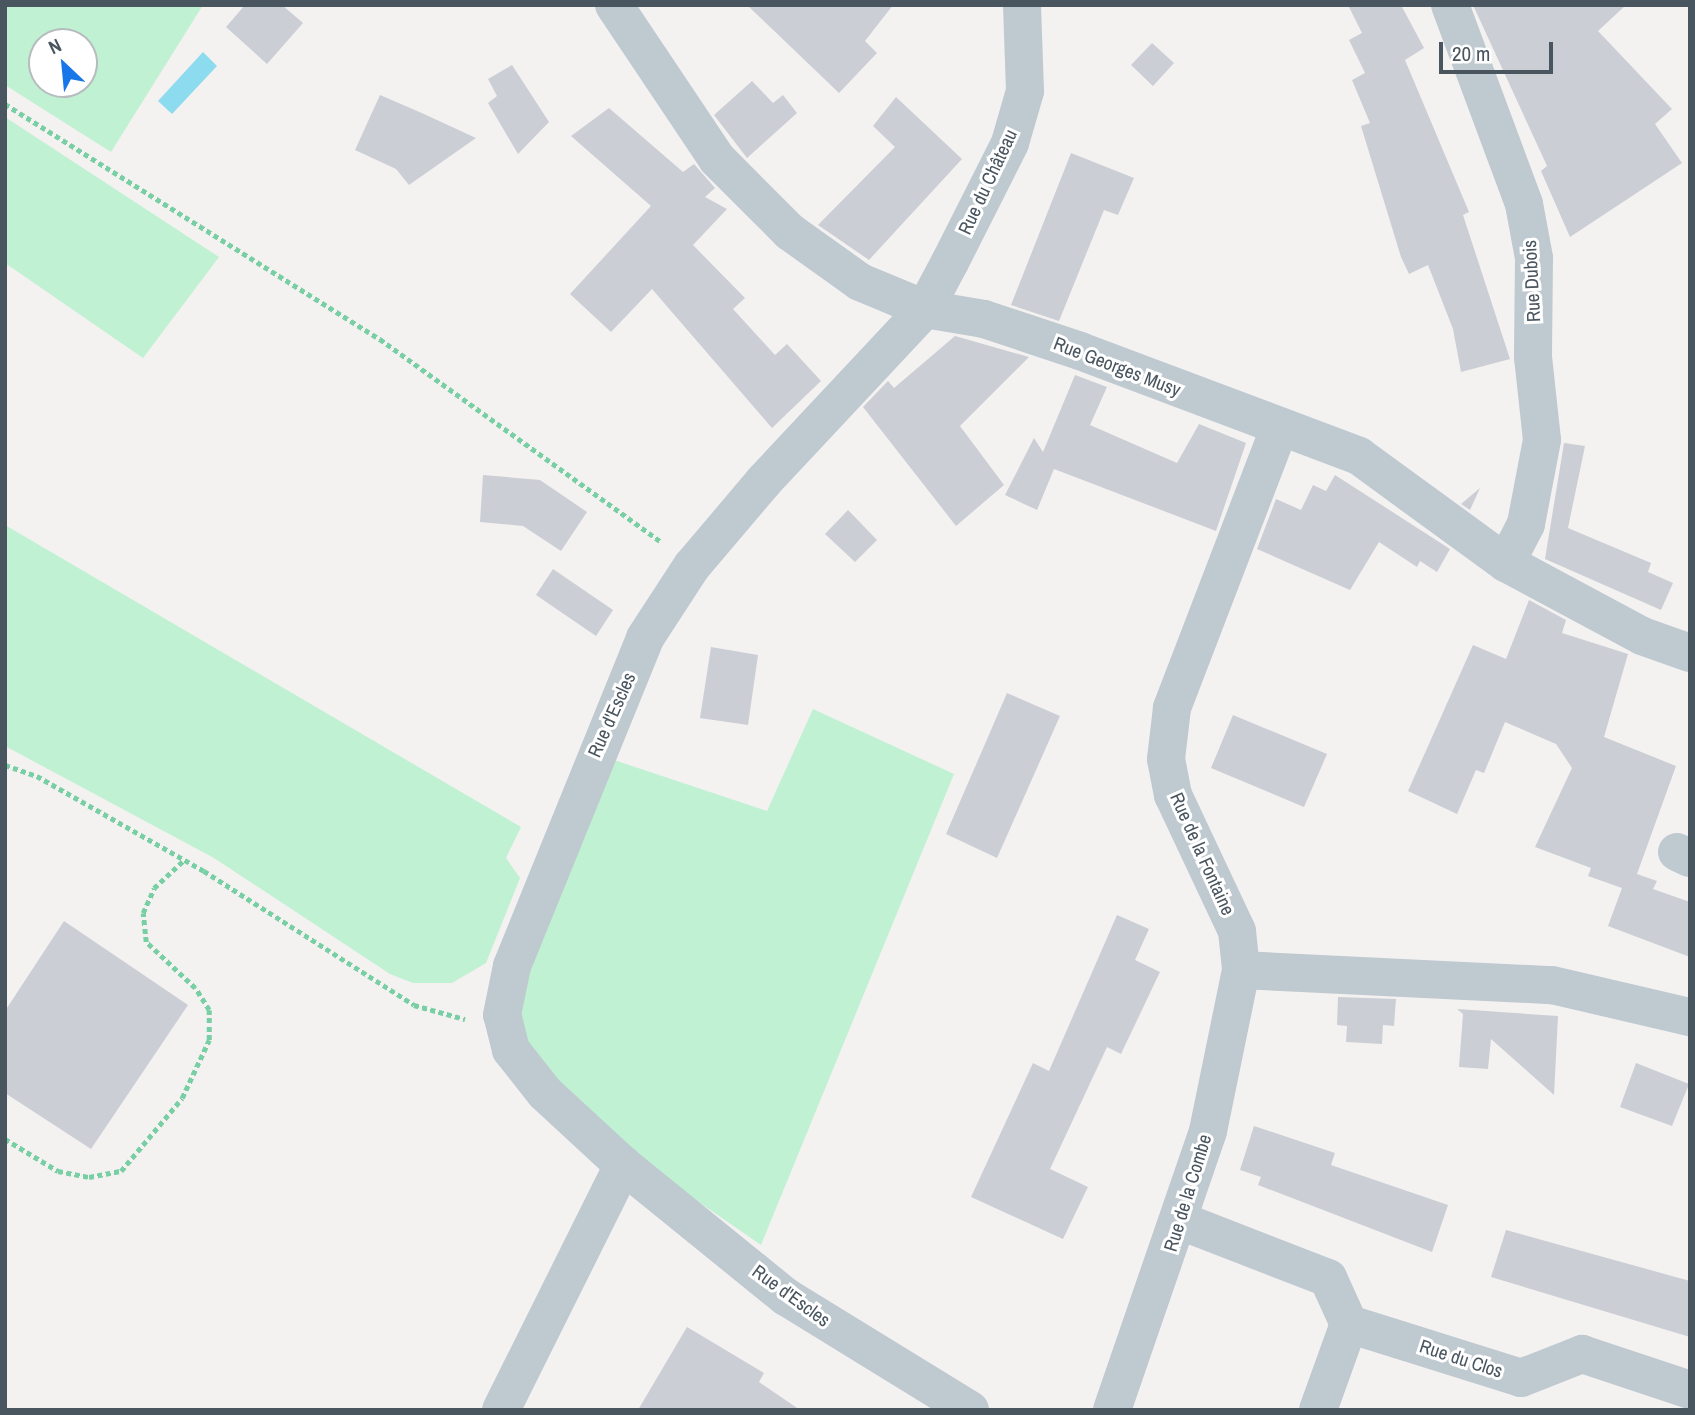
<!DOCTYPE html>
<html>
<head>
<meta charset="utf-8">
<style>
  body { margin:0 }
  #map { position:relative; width:1695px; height:1415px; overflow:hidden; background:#f4f1f1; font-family:"Archivo Narrow",sans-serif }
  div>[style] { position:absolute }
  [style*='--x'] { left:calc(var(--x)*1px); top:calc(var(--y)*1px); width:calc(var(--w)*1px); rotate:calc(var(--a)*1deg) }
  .green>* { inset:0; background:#c0f1d2 }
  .water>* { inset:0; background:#8ddbee }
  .building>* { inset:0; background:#cbced4 }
  .path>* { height:4.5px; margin-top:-2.25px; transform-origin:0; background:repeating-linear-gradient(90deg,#78cfa3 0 5px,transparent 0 8.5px) }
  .minor>* { height:38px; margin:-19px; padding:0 19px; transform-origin:19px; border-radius:19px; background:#bfc9d0 }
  span { translate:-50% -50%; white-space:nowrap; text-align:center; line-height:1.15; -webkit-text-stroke:6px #fff; paint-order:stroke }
  .street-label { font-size:19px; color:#49555f }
  .frame { position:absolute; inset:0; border:7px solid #49555f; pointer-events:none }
  .north { position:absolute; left:28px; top:28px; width:70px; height:70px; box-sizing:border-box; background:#fff; border:2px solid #b6bbbf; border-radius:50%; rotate:334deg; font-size:19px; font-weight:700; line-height:28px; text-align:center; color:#49555f }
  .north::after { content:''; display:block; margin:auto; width:24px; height:32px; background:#1776e8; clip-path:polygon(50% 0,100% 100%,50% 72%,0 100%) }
  .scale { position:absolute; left:1439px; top:42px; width:114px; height:32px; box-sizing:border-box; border:4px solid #49555f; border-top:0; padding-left:9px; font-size:21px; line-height:24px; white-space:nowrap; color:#49555f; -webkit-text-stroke:5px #fff; paint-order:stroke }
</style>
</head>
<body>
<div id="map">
  <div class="green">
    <i style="clip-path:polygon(evenodd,5px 5px,203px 5px,111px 152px,5px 85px,5px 5px,42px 42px,84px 42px,84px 84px,42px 84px,42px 42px)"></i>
    <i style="clip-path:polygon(5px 117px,219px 257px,143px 358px,5px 263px)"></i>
    <i style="clip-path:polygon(5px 525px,521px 827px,506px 858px,520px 878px,486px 963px,452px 983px,413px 983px,390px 974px,214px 858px,5px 746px)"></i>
    <i style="clip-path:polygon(813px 709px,954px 774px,761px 1245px,654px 1171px,540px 1065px,519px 1032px,518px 995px,611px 759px,767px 811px)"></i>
  </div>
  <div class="water">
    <i style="clip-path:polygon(203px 52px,217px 66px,172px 114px,158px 101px)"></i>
  </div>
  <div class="building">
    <i style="clip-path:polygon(245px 5px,282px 5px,303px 23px,267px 64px,226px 27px)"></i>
    <i style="clip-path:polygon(747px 5px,893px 5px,865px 41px,877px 53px,839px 93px)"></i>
    <i style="clip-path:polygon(1348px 5px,1401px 5px,1424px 48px,1405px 60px,1469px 212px,1463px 215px,1510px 359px,1461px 372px,1453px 329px,1428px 265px,1409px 274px,1401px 257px,1361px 126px,1370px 123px,1352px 80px,1365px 73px,1349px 40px,1362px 33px)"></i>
    <i style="clip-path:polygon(1473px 5px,1626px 5px,1598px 31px,1672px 109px,1655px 124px,1682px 163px,1570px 237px,1541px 171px,1547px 166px)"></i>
    <i style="clip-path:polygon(1152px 43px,1174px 63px,1153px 86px,1131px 65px)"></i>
    <i style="clip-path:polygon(512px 65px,549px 122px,518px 154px,488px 103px,497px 96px,488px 79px)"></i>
    <i style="clip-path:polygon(752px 81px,773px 103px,783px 95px,797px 113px,747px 158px,714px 115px)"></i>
    <i style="clip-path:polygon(380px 95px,424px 114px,476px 138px,409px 185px,396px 169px,355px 150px)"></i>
    <i style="clip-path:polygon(896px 97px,962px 159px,869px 260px,818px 225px,895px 147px,873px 126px)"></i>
    <i style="clip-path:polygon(609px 108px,683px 172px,694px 164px,715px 188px,705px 197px,727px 209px,693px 245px,745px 298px,733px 309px,775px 355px,787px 344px,821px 381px,772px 428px,652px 289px,611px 332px,570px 294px,651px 206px,571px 136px)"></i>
    <i style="clip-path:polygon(1071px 153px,1134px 178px,1118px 215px,1104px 210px,1059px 321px,1011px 305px)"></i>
    <i style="clip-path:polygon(955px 336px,1029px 357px,960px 426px,1004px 485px,956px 526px,863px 407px,888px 381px,894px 388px)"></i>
    <i style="clip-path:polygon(1075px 375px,1107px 387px,1090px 425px,1177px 463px,1199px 424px,1246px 443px,1216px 531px,1054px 469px,1037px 510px,1005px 495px,1034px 438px,1043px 452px)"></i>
    <i style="clip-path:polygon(1564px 443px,1585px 446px,1568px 528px,1651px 563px,1648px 572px,1673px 583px,1661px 610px,1545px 559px)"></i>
    <i style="clip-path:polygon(483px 475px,540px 480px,587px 512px,561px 551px,523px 526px,480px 522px)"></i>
    <i style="clip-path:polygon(1335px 475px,1450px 549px,1437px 572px,1420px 561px,1417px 567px,1379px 542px,1350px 590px,1257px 549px,1276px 499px,1301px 510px,1313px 485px,1326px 491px)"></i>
    <i style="clip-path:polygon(1480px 488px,1470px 510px,1461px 504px)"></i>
    <i style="clip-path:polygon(848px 510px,877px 540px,855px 562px,825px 534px)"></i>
    <i style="clip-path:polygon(553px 569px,613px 610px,596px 636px,536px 595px)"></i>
    <i style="clip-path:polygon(1529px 600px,1566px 620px,1562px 633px,1628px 654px,1604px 737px,1676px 766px,1637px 874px,1657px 881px,1653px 889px,1690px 902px,1690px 957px,1608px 926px,1622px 888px,1588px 876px,1591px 868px,1535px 847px,1572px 768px,1556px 744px,1505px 722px,1484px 773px,1476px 770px,1457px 814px,1408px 791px,1473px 645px,1506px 659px)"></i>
    <i style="clip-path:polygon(711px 647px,758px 655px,748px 725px,700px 718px)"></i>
    <i style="clip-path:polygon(1007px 693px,1060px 716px,997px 858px,946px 834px)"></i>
    <i style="clip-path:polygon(1233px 715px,1327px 754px,1304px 807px,1211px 768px)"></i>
    <i style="clip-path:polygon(1117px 915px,1149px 929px,1135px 960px,1160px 972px,1121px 1054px,1107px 1047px,1050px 1169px,1088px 1187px,1063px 1239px,971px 1197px,1033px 1063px,1049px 1071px)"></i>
    <i style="clip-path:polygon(64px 921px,188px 1005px,91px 1149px,5px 1093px,5px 1011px)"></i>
    <i style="clip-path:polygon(1338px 997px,1396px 999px,1394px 1026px,1383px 1025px,1382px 1044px,1346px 1042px,1347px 1026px,1337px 1025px)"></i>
    <i style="clip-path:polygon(1457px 1009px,1558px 1016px,1554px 1095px,1491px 1039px,1488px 1069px,1459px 1067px,1463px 1014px)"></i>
    <i style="clip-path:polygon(1636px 1063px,1689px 1084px,1672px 1126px,1620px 1107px)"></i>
    <i style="clip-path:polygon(1254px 1126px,1335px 1153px,1331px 1165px,1448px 1205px,1432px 1252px,1258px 1185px,1261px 1177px,1240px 1170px)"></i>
    <i style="clip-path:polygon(1506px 1230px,1690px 1281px,1690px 1337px,1491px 1277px)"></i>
    <i style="clip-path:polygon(687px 1327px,764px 1373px,759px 1382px,800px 1410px,638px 1410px)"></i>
  </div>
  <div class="path">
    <i style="--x:5;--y:104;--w:443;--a:32.1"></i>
    <i style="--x:380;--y:339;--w:347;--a:35.8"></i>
    <i style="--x:5;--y:765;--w:34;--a:19"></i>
    <i style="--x:37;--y:776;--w:192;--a:29.6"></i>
    <i style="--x:204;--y:871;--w:249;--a:32.5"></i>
    <i style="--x:414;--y:1005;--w:53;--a:15.4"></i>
    <i style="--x:5;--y:1139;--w:62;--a:31.1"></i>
    <i style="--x:58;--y:1171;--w:32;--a:11"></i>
    <i style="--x:89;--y:1177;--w:33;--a:-11"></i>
    <i style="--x:121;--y:1171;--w:95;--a:-50.1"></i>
    <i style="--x:182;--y:1098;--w:64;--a:-65"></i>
    <i style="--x:209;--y:1040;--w:30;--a:-90"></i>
    <i style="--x:209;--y:1010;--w:26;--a:-122"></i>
    <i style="--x:195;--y:988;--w:67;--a:-136.8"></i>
    <i style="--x:146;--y:942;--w:29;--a:-96"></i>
    <i style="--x:143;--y:913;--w:27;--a:-66"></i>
    <i style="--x:154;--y:888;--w:41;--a:-43"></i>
  </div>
  <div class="minor">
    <i style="--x:614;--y:5;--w:185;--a:56.2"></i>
    <i style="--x:717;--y:159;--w:103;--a:45"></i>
    <i style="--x:790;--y:232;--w:86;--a:35.5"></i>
    <i style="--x:860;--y:282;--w:70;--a:22.6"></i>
    <i style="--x:925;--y:309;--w:60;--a:9.6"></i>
    <i style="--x:984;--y:319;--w:101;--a:18.4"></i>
    <i style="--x:1080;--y:351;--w:298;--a:20.6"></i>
    <i style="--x:1359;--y:456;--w:182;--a:36.1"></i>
    <i style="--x:1506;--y:563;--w:154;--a:28.2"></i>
    <i style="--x:1642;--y:636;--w:51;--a:19.5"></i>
    <i style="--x:1450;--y:5;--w:212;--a:69.6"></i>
    <i style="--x:1524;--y:204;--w:55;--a:79.5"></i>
    <i style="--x:1534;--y:258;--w:99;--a:90.6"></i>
    <i style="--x:1533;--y:357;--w:83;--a:83.8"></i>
    <i style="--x:1542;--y:440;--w:86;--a:100.8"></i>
    <i style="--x:1526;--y:524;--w:44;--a:117.1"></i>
    <i style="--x:1279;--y:429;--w:299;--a:111"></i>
    <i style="--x:1172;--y:708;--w:51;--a:96.7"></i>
    <i style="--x:1166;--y:759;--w:37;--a:79"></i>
    <i style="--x:1173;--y:795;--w:150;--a:64.8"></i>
    <i style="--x:1237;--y:931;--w:39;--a:84"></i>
    <i style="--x:1241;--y:970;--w:311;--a:2.8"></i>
    <i style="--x:1552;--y:985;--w:142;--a:13.1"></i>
    <i style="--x:1677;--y:852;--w:14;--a:25"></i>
    <i style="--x:1181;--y:1221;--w:158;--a:21.2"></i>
    <i style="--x:1328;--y:1278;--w:51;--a:65.5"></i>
    <i style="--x:1349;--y:1324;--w:180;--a:17.4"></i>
    <i style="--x:1521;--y:1378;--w:66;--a:-21.5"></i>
    <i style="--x:1582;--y:1354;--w:114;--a:18.4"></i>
    <i style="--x:501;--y:1410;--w:274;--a:-63.5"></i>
    <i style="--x:970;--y:1410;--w:216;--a:-148.4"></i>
    <i style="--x:786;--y:1297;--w:210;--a:-141"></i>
    <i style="--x:623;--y:1165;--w:106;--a:-137.3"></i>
    <i style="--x:545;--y:1093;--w:55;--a:-128.3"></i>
    <i style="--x:511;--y:1050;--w:36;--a:-104"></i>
    <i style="--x:502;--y:1015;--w:50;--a:-78.5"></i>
    <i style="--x:512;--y:966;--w:354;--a:-67.9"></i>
    <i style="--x:645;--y:638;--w:86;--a:-56.9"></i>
    <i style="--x:692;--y:566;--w:111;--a:-49.7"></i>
    <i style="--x:764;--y:481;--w:236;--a:-46.9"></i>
    <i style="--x:925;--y:309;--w:53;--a:-62"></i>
    <i style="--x:950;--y:262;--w:133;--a:-63.2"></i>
    <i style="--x:1010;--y:143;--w:54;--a:-73.9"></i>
    <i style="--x:1025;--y:91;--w:86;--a:-92"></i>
    <i style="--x:1112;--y:1410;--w:295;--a:-71"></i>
    <i style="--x:1208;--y:1131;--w:164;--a:-78.4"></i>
    <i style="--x:1318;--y:1410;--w:91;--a:-70.2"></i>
  </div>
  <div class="street-label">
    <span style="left:988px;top:182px;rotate:-65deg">Rue du Château</span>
    <span style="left:1532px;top:281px;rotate:-93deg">Rue Dubois</span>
    <span style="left:1117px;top:367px;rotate:21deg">Rue Georges Musy</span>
    <span style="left:612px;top:715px;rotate:-66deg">Rue d'Escles</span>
    <span style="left:1202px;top:854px;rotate:66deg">Rue de la Fontaine</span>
    <span style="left:1188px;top:1193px;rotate:-73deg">Rue de la Combe</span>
    <span style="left:791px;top:1296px;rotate:36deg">Rue d'Escles</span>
    <span style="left:1461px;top:1359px;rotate:18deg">Rue du Clos</span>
  </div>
  <div class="frame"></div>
  <div class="north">N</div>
  <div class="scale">20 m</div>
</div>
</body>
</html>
